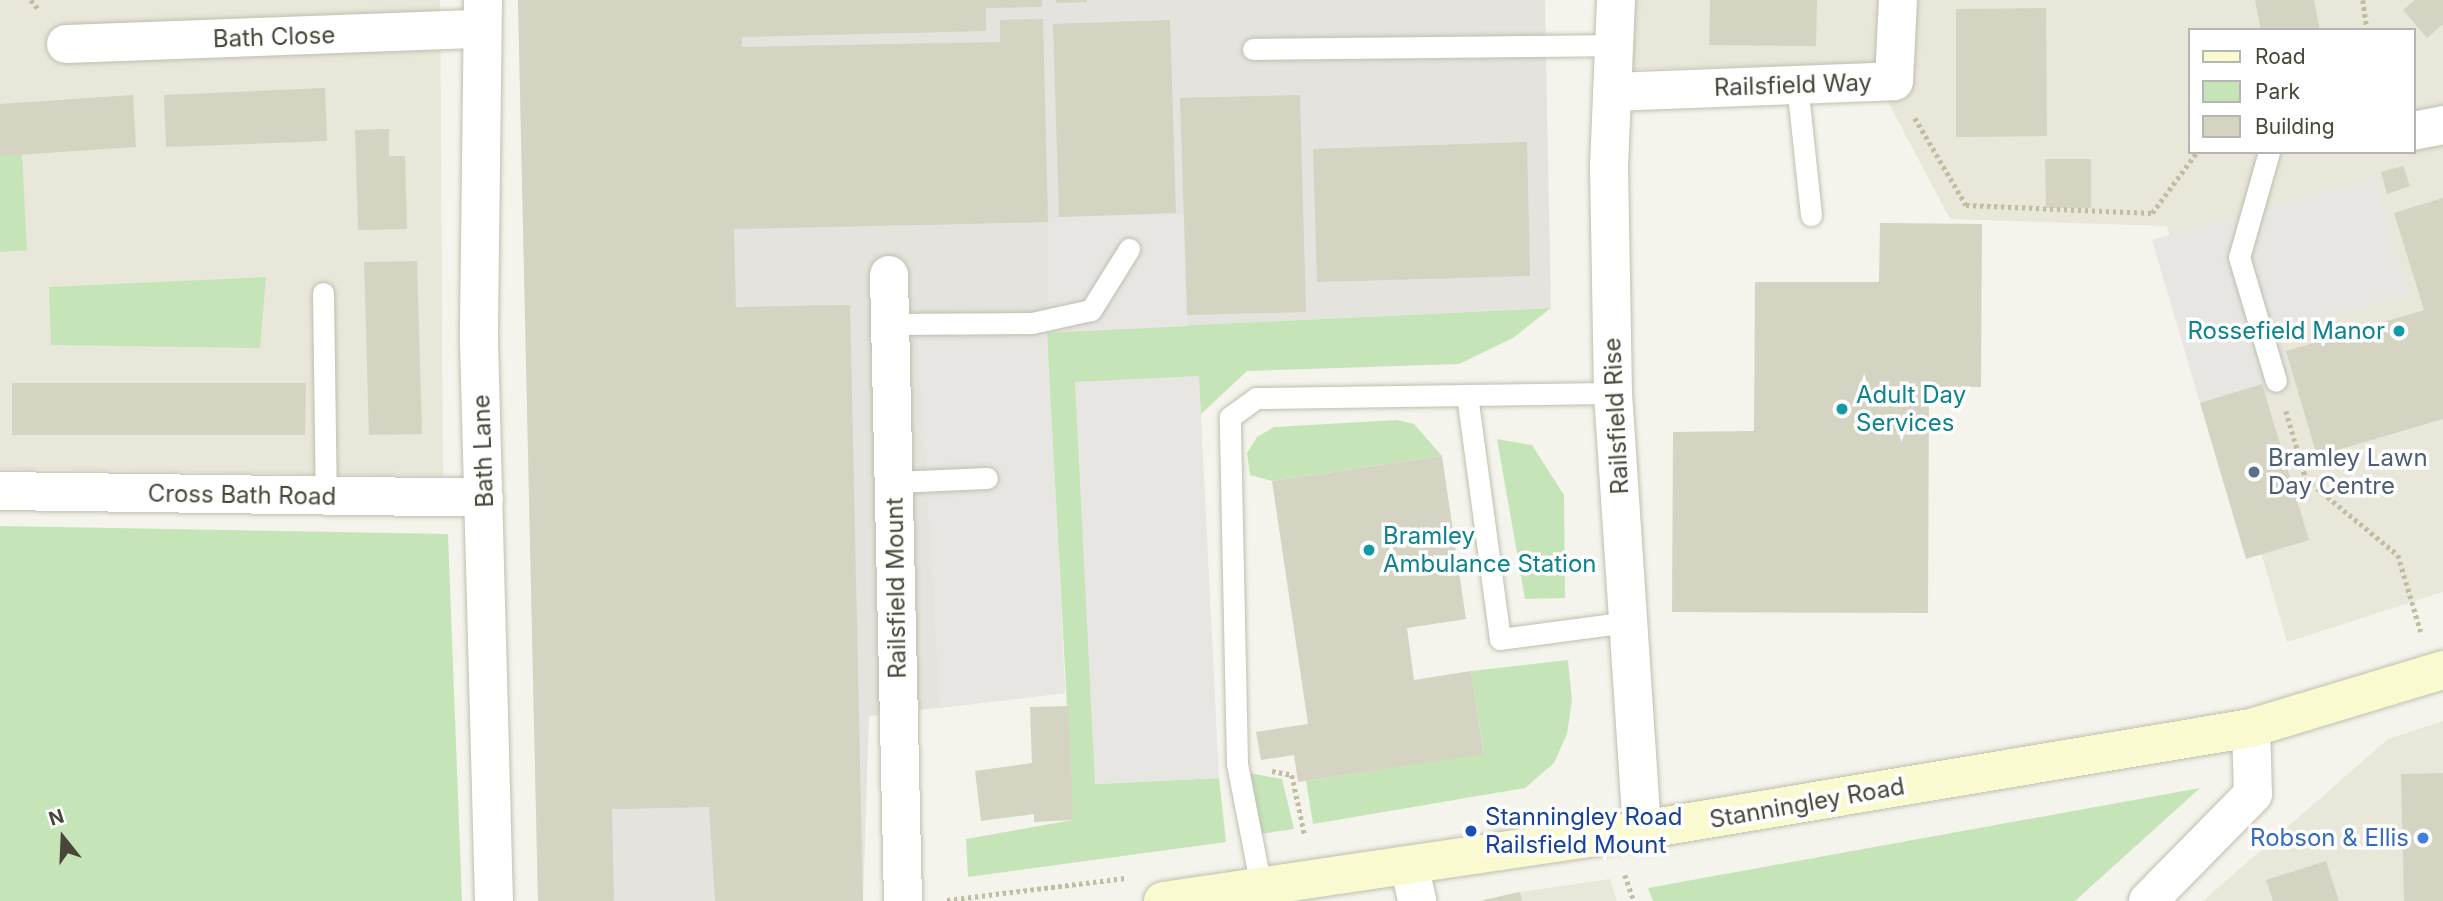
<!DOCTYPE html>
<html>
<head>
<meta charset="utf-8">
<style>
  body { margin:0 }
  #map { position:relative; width:2443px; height:901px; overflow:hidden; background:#f5f4ec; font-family:Inter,sans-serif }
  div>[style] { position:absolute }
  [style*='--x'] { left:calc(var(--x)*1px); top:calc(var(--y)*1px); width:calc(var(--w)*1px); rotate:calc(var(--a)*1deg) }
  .residential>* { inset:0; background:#e8e7da }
  .industrial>* { inset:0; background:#e4e3dd }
  .green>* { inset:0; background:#c5e5b9 }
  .parking>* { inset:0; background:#e7e6e3 }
  .building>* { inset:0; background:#d5d3c2 }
  .path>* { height:4.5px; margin-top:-2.25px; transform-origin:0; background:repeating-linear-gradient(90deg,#c0bda1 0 3.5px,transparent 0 7px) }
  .roads { filter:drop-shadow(0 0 2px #bfbeaf) drop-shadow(0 0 2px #bfbeaf) }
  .lane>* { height:21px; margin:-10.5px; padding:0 10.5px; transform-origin:10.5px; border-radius:10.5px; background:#fff }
  .street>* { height:38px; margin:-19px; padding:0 19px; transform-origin:19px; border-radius:19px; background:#fff }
  .secondary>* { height:38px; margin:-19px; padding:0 19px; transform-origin:19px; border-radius:19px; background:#f9fad0 }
  .dots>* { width:19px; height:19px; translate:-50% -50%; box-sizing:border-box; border:4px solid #fff; border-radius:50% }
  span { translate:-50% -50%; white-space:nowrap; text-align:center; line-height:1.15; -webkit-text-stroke:7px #fff; paint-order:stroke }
  .street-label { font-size:24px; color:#48473a }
  .culture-label { font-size:24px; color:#0d838f }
  .right { translate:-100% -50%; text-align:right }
  .left { translate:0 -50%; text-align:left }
  .service-label { font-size:24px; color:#4e5e75 }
  .transit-label { font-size:24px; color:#164399 }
  .shop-label { font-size:24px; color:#366cbe }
  .legend { position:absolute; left:2188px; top:28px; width:228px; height:126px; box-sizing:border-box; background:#fff; border:2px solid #b6b5b0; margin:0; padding:9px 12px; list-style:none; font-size:21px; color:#48473a }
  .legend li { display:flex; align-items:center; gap:14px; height:35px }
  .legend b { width:35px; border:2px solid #b6b5b0 }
  .north { position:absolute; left:28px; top:803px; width:70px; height:70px; -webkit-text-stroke:5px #fff; paint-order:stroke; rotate:342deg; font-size:19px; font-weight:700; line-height:28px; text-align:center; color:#48473a }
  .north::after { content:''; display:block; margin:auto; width:24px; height:32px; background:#48473a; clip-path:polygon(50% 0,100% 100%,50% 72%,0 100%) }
</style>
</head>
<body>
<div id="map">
  <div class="residential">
    <i style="clip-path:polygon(0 0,440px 0,443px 476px,0 469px)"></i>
    <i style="clip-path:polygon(evenodd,1598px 0,2443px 0,2443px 592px,2287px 642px,2167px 226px,1950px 219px,1868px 64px,1634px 69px,1598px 0,2189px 30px,2413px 30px,2413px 152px,2189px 152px,2189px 30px)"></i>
    <i style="clip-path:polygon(2443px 721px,2443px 901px,2203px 901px,2388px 739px)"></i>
    <i style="clip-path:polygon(1610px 879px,1617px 901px,1478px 901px,1520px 892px)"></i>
  </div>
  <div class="industrial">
    <i style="clip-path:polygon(518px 0,1545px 0,1551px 308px,1048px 332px,1065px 693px,869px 716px,863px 901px,538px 901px)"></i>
  </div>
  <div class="green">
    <i style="clip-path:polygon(22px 154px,27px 250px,0 252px,0 156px)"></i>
    <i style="clip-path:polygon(266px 277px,260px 348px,51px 345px,49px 287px)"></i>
    <i style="clip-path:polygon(1551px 308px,1513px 338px,1459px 364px,1247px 371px,1201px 414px,1198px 376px,1096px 784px,1219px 778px,1226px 842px,968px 877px,966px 839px,1073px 820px,1047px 332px)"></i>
    <i style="clip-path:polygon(1397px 420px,1414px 424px,1442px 456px,1272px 481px,1250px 475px,1247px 453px,1257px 437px,1274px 427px)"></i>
    <i style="clip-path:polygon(1497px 439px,1532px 445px,1564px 495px,1565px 598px,1525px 599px)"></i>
    <i style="clip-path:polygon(0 526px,448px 534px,462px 901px,0 901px)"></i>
    <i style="clip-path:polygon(1568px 660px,1572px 701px,1567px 734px,1554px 763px,1525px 788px,1313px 824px,1306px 781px,1484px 753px,1471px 671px)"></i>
    <i style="clip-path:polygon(1249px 773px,1282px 779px,1294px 829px,1260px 834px)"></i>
    <i style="clip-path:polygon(2200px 788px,2075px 901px,1653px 901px,1648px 888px)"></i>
  </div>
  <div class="parking">
    <i style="clip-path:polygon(2374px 177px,2407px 294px,2277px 331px,2293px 375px,2200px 403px,2152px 240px)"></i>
    <i style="clip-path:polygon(1184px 214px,1188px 326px,1047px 333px,1065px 693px,940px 708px,917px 332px,1047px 332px,1048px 222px,1059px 217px)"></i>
    <i style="clip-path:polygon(1199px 376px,1219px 778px,1095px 784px,1075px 382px)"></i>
  </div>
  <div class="building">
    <i style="clip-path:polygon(518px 0,1042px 0,1042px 7px,986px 8px,986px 31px,742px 37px,742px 47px,1000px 42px,1000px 20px,1043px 19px,1048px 222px,734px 229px,736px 307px,850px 305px,863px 901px,715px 901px,709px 807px,612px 809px,614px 901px,538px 901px)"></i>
    <i style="clip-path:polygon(1056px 0,1087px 0,1087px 2px,1056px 3px)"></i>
    <i style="clip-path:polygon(1710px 0,1817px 0,1816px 46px,1709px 45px)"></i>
    <i style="clip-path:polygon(2255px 0,2314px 0,2320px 30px,2261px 30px)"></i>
    <i style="clip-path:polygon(2415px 0,2443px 0,2443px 24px,2427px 38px,2403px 10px)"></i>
    <i style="clip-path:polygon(2046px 8px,2047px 136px,1956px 137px,1956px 9px)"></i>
    <i style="clip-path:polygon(1170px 20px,1176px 213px,1059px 217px,1053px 24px)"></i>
    <i style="clip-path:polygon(325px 88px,327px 141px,166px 147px,164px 95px)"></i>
    <i style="clip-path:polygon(133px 95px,136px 147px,0 156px,0 104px)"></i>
    <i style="clip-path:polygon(1300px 95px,1306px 312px,1187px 315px,1180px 98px)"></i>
    <i style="clip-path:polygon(389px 129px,389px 156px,405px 156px,407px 229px,358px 230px,355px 130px)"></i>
    <i style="clip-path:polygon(1527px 142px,1530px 276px,1317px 282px,1313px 149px)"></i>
    <i style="clip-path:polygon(2045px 159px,2091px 159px,2091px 208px,2046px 208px)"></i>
    <i style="clip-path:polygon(2403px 166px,2410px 186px,2387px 194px,2381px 172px)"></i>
    <i style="clip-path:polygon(2443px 198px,2443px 419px,2317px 456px,2286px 351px,2424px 310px,2394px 213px)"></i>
    <i style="clip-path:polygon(1880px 223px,1982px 224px,1981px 387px,1929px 387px,1928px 613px,1672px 612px,1673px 432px,1754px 431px,1755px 282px,1879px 282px)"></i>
    <i style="clip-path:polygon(417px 261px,422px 434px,369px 435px,364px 262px)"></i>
    <i style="clip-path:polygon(12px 383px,306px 383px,305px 435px,12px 435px)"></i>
    <i style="clip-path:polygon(2262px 384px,2309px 540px,2246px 559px,2200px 403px)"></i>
    <i style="clip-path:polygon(1442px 456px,1466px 619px,1407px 628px,1414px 680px,1471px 671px,1484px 754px,1298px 782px,1294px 755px,1261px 760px,1256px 732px,1308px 724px,1272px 481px)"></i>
    <i style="clip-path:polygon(1069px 706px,1073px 820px,1034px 822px,1034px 814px,981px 821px,975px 771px,1032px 763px,1030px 707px)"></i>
    <i style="clip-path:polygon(2443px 773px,2443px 901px,2404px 901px,2401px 774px)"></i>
    <i style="clip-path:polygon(2326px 861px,2339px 901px,2273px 901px,2266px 880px)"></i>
    <i style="clip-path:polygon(1520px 892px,1522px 901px,1484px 901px,1484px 900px)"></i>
  </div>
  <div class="path">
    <i style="--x:31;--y:0;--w:13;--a:51"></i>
    <i style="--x:2363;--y:0;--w:30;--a:82"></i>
    <i style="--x:1915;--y:118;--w:101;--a:59.6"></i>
    <i style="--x:1966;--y:205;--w:186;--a:2.5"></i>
    <i style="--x:2152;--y:213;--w:76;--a:-53.6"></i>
    <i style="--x:2286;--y:411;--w:71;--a:73.6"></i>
    <i style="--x:2306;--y:479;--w:119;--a:39.6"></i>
    <i style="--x:2398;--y:555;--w:80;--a:73.4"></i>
    <i style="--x:1272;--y:771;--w:20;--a:11"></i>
    <i style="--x:1292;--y:775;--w:62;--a:78"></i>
    <i style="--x:1625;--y:875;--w:28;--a:71"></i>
    <i style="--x:947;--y:900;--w:180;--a:-7"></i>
  </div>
  <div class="roads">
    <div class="lane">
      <i style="--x:1253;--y:49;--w:361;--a:-0.6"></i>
      <i style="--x:1797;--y:84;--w:132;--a:83.9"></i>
      <i style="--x:2269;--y:152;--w:109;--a:105.9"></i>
      <i style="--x:2239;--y:257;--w:129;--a:73.4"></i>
      <i style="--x:323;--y:293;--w:203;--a:89.2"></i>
      <i style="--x:891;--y:324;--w:141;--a:-0.4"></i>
      <i style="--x:1032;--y:323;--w:60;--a:-12.4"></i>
      <i style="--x:1091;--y:310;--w:72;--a:-58.1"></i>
      <i style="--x:1467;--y:395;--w:246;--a:82.3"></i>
      <i style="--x:1500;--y:639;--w:129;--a:-7.6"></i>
      <i style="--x:894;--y:482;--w:93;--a:-2.5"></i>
      <i style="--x:1261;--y:887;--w:125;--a:-101"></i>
      <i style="--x:1237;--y:764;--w:347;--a:-91.2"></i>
      <i style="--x:1230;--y:417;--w:32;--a:-36"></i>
      <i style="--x:1256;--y:398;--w:357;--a:-0.8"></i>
    </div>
    <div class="street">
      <i style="--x:483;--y:0;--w:341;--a:90.7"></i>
      <i style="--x:479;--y:341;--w:560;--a:88.47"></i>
      <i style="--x:1616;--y:0;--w:165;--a:92.4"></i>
      <i style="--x:1609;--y:165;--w:228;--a:89"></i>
      <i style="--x:1613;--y:393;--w:438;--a:86.2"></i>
      <i style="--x:66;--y:44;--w:416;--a:-2.1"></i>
      <i style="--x:1612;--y:92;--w:282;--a:-2.2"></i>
      <i style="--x:1894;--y:81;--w:81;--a:-87.2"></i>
      <i style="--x:2413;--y:131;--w:31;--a:-11"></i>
      <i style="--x:889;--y:275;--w:626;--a:88.72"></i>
      <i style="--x:0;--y:491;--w:484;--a:0.8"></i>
      <i style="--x:1409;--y:865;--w:37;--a:77"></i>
      <i style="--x:2148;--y:901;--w:150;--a:-45.5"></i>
      <i style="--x:2253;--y:794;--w:66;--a:-91.7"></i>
    </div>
    <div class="secondary">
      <i style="--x:1163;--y:901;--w:484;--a:-8.4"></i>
      <i style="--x:1642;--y:830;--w:617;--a:-9.51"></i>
      <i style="--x:2251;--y:728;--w:201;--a:-16.8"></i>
    </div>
  </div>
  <div class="dots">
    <i style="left:2399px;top:331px;background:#0f9aa8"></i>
    <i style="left:1842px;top:409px;background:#0f9aa8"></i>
    <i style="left:2254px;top:472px;background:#5c6f8a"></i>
    <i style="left:1369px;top:550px;background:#0f9aa8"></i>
    <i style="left:1471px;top:831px;background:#1a4fb4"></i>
    <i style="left:2423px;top:838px;background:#3f7fe0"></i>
  </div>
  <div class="street-label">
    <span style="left:274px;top:37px;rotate:-2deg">Bath Close</span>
    <span style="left:1793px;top:85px;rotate:-2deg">Railsfield Way</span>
    <span style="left:1616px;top:416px;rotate:-93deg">Railsfield Rise</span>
    <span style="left:483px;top:451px;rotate:-92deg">Bath Lane</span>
    <span style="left:242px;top:495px;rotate:1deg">Cross Bath Road</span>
    <span style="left:896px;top:588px;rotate:-91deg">Railsfield Mount</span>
    <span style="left:1807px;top:803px;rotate:-10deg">Stanningley Road</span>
  </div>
  <div class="culture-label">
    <span class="right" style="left:2385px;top:331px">Rossefield Manor</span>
    <span class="left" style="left:1856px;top:409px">Adult Day<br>Services</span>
    <span class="left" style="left:1383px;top:550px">Bramley<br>Ambulance Station</span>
  </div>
  <div class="service-label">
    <span class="left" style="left:2268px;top:472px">Bramley Lawn<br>Day Centre</span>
  </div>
  <div class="transit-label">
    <span class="left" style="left:1485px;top:831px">Stanningley Road<br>Railsfield Mount</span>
  </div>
  <div class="shop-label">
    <span class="right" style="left:2409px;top:838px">Robson &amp; Ellis</span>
  </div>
  <ul class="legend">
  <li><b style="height:9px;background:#f9fad0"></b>Road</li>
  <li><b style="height:19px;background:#c5e5b9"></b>Park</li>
  <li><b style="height:19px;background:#d5d3c2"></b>Building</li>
  </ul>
  <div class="north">N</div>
</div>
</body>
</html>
